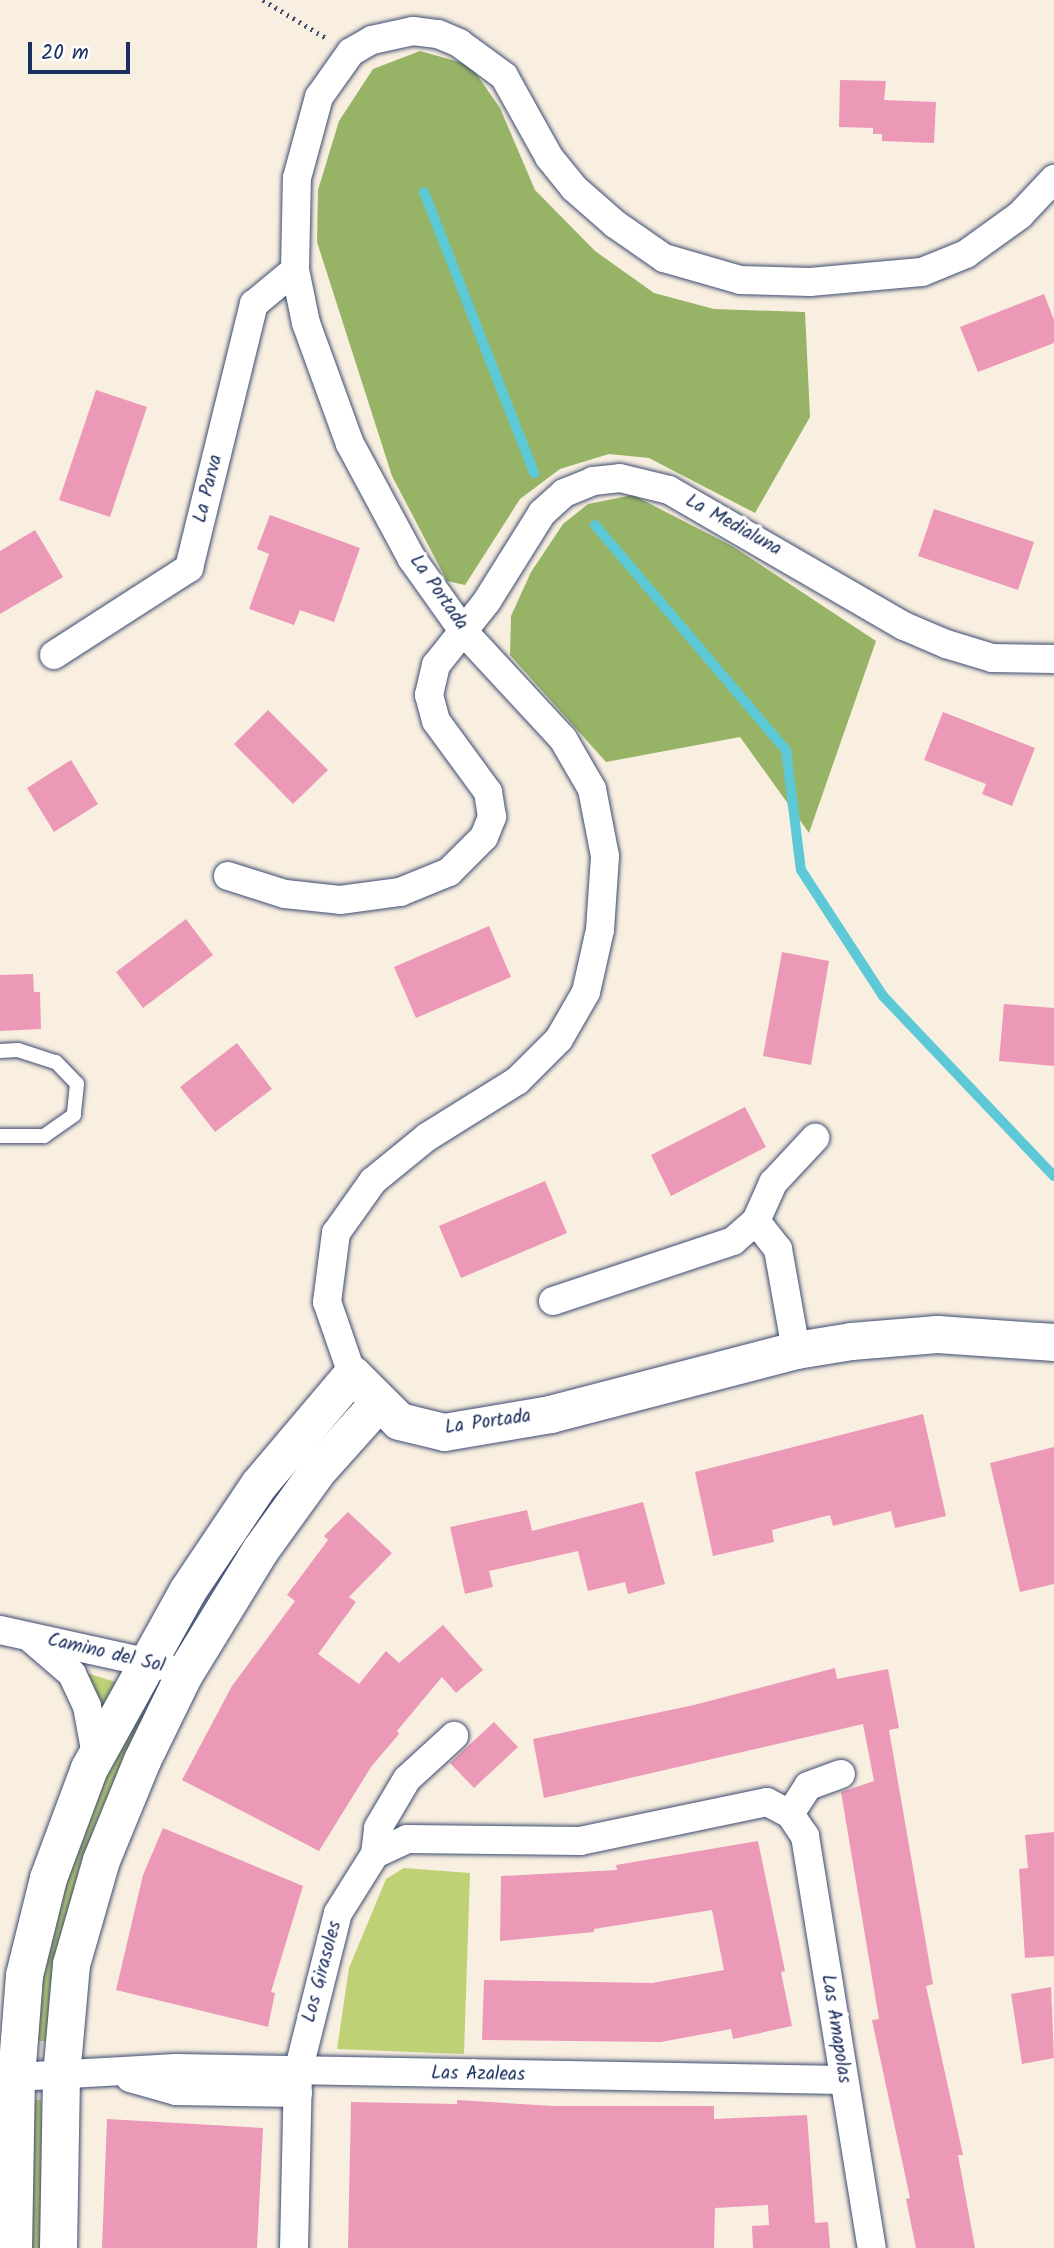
<!DOCTYPE html>
<html>
<head>
<meta charset="utf-8">
<style>
  body { margin:0 }
  #map { position:relative; width:1054px; height:2248px; overflow:hidden; background:#f9efe0; font-family:Kalam,sans-serif }
  div>[style] { position:absolute }
  [style*='--x'] { left:calc(var(--x)*1px); top:calc(var(--y)*1px); width:calc(var(--w)*1px); rotate:calc(var(--a)*1deg) }
  .green>* { inset:0; background:#bfd175 }
  .forest>* { inset:0; background:#97b366 }
  .stream>* { height:10px; margin:-5px; padding:0 5px; transform-origin:5px; border-radius:5px; background:#5dc8d6 }
  .building>* { inset:0; background:#ec99b8 }
  .path>* { height:4.5px; margin-top:-2.25px; transform-origin:0; background:repeating-linear-gradient(90deg,#3c4c72 0 2px,transparent 0 7px) }
  .roads { filter:drop-shadow(0 0 2px #3c4c72) drop-shadow(0 0 2px #3c4c72) }
  .service>* { height:14px; margin:-7px; padding:0 7px; transform-origin:7px; border-radius:7px; background:#fff }
  .minor>* { height:28px; margin:-14px; padding:0 14px; transform-origin:14px; border-radius:14px; background:#fff }
  .tertiary>* { height:37px; margin:-18.5px; padding:0 18.5px; transform-origin:18.5px; border-radius:18.5px; background:#fff }
  span { translate:-50% -50%; white-space:nowrap; text-align:center; line-height:1.15; -webkit-text-stroke:7px #fff; paint-order:stroke }
  .street-label { font-size:19px; color:#1b2f5e }
  .scale { position:absolute; left:28px; top:42px; width:102px; height:32px; box-sizing:border-box; border:4px solid #1b2f5e; border-top:0; padding-left:9px; font-size:21px; line-height:24px; white-space:nowrap; color:#1b2f5e; -webkit-text-stroke:5px #fff; paint-order:stroke }
</style>
</head>
<body>
<div id="map">
  <div class="green">
    <i style="clip-path:polygon(83px 1672px,119px 1683px,100px 1715px)"></i>
    <i style="clip-path:polygon(139px 1711px,149px 1717px,48px 2041px,38px 2041px,42px 1977px,74px 1854px,106px 1774px)"></i>
    <i style="clip-path:polygon(404px 1868px,470px 1873px,464px 2054px,337px 2049px,349px 1968px,386px 1879px)"></i>
    <i style="clip-path:polygon(34px 2100px,41px 2100px,46px 2248px,32px 2248px)"></i>
  </div>
  <div class="forest">
    <i style="clip-path:polygon(420px 51px,470px 65px,500px 108px,535px 190px,595px 251px,654px 293px,714px 309px,805px 312px,810px 417px,755px 513px,649px 458px,609px 454px,560px 469px,520px 499px,465px 585px,447px 581px,392px 476px,317px 242px,318px 190px,339px 121px,373px 69px)"></i>
    <i style="clip-path:polygon(633px 495px,732px 546px,876px 641px,809px 833px,740px 737px,606px 762px,510px 655px,511px 616px,531px 572px,563px 524px,588px 504px)"></i>
  </div>
  <div class="stream">
    <i style="--x:424;--y:192;--w:302;--a:68.6"></i>
    <i style="--x:595;--y:525;--w:295;--a:49.7"></i>
    <i style="--x:786;--y:750;--w:121;--a:82.9"></i>
    <i style="--x:801;--y:870;--w:150;--a:56.9"></i>
    <i style="--x:883;--y:996;--w:248;--a:46.5"></i>
  </div>
  <div class="building">
    <i style="clip-path:polygon(840px 80px,886px 81px,884px 100px,936px 102px,934px 143px,882px 141px,882px 134px,873px 134px,873px 128px,839px 127px)"></i>
    <i style="clip-path:polygon(1044px 294px,1054px 320px,1054px 343px,978px 372px,960px 327px)"></i>
    <i style="clip-path:polygon(96px 390px,147px 407px,110px 517px,59px 500px)"></i>
    <i style="clip-path:polygon(934px 509px,1034px 542px,1018px 590px,918px 556px)"></i>
    <i style="clip-path:polygon(270px 515px,360px 548px,334px 622px,300px 610px,294px 625px,249px 609px,269px 554px,257px 549px)"></i>
    <i style="clip-path:polygon(35px 530px,63px 577px,0 614px,0 551px)"></i>
    <i style="clip-path:polygon(268px 710px,328px 770px,293px 804px,234px 744px)"></i>
    <i style="clip-path:polygon(943px 712px,1035px 748px,1012px 806px,982px 794px,986px 784px,924px 760px)"></i>
    <i style="clip-path:polygon(71px 760px,98px 804px,54px 832px,27px 788px)"></i>
    <i style="clip-path:polygon(186px 919px,213px 955px,143px 1008px,116px 972px)"></i>
    <i style="clip-path:polygon(489px 926px,511px 977px,416px 1018px,394px 967px)"></i>
    <i style="clip-path:polygon(782px 952px,829px 961px,811px 1065px,763px 1056px)"></i>
    <i style="clip-path:polygon(33px 974px,34px 992px,40px 992px,41px 1029px,0 1031px,0 975px)"></i>
    <i style="clip-path:polygon(1004px 1004px,1054px 1008px,1054px 1066px,999px 1061px)"></i>
    <i style="clip-path:polygon(237px 1043px,272px 1089px,215px 1132px,180px 1087px)"></i>
    <i style="clip-path:polygon(745px 1107px,766px 1147px,671px 1196px,651px 1155px)"></i>
    <i style="clip-path:polygon(545px 1181px,567px 1233px,461px 1278px,439px 1226px)"></i>
    <i style="clip-path:polygon(923px 1414px,946px 1516px,895px 1528px,891px 1511px,833px 1526px,830px 1515px,772px 1530px,774px 1542px,713px 1556px,695px 1472px)"></i>
    <i style="clip-path:polygon(1054px 1447px,1054px 1584px,1020px 1592px,990px 1463px)"></i>
    <i style="clip-path:polygon(643px 1502px,665px 1584px,628px 1594px,625px 1582px,588px 1591px,578px 1551px,489px 1571px,493px 1587px,465px 1594px,450px 1527px,527px 1510px,532px 1531px)"></i>
    <i style="clip-path:polygon(348px 1512px,392px 1553px,349px 1597px,356px 1602px,318px 1654px,359px 1684px,386px 1651px,399px 1663px,443px 1625px,483px 1670px,456px 1693px,442px 1677px,397px 1731px,399px 1734px,371px 1767px,319px 1851px,182px 1780px,232px 1686px,295px 1601px,287px 1595px,328px 1540px,324px 1536px)"></i>
    <i style="clip-path:polygon(835px 1668px,837px 1679px,888px 1669px,899px 1728px,889px 1730px,933px 1984px,926px 1986px,963px 2155px,958px 2155px,975px 2248px,916px 2248px,906px 2199px,910px 2198px,872px 2020px,879px 2019px,841px 1792px,874px 1781px,863px 1724px,544px 1798px,533px 1739px,694px 1705px)"></i>
    <i style="clip-path:polygon(494px 1722px,518px 1747px,474px 1788px,450px 1763px)"></i>
    <i style="clip-path:polygon(163px 1828px,303px 1886px,271px 1992px,275px 1993px,268px 2027px,116px 1990px,143px 1875px)"></i>
    <i style="clip-path:polygon(1054px 1832px,1054px 1956px,1025px 1958px,1019px 1869px,1028px 1868px,1025px 1835px)"></i>
    <i style="clip-path:polygon(758px 1841px,785px 1971px,781px 1972px,792px 2026px,733px 2039px,731px 2029px,661px 2042px,482px 2040px,484px 1980px,652px 1983px,724px 1970px,712px 1910px,594px 1929px,594px 1932px,500px 1941px,501px 1876px,617px 1870px,616px 1865px)"></i>
    <i style="clip-path:polygon(1051px 1987px,1054px 2058px,1022px 2064px,1011px 1994px)"></i>
    <i style="clip-path:polygon(457px 2100px,553px 2106px,714px 2106px,714px 2119px,807px 2115px,815px 2223px,828px 2222px,830px 2248px,753px 2248px,752px 2226px,769px 2225px,768px 2205px,715px 2208px,714px 2248px,348px 2248px,351px 2102px,457px 2104px)"></i>
    <i style="clip-path:polygon(107px 2119px,263px 2128px,257px 2248px,102px 2248px)"></i>
  </div>
  <div class="path">
    <i style="--x:263;--y:0;--w:74;--a:31.1"></i>
  </div>
  <div class="roads">
    <div class="service">
      <i style="--x:0;--y:1051;--w:18;--a:-3"></i>
      <i style="--x:18;--y:1050;--w:40;--a:18"></i>
      <i style="--x:56;--y:1062;--w:30;--a:46"></i>
      <i style="--x:77;--y:1084;--w:31;--a:96"></i>
      <i style="--x:74;--y:1115;--w:37;--a:145"></i>
      <i style="--x:44;--y:1136;--w:44;--a:180"></i>
    </div>
    <div class="minor">
      <i style="--x:54;--y:655;--w:161;--a:-32.8"></i>
      <i style="--x:189;--y:568;--w:272;--a:-76.2"></i>
      <i style="--x:254;--y:304;--w:53;--a:-39.7"></i>
      <i style="--x:228;--y:876;--w:60;--a:17.5"></i>
      <i style="--x:285;--y:894;--w:55;--a:6.2"></i>
      <i style="--x:340;--y:900;--w:61;--a:-7.6"></i>
      <i style="--x:400;--y:892;--w:53;--a:-22.2"></i>
      <i style="--x:449;--y:872;--w:49;--a:-45"></i>
      <i style="--x:484;--y:837;--w:22;--a:-68"></i>
      <i style="--x:492;--y:817;--w:25;--a:-99"></i>
      <i style="--x:488;--y:792;--w:88;--a:-126.2"></i>
      <i style="--x:436;--y:721;--w:27;--a:-105"></i>
      <i style="--x:429;--y:695;--w:31;--a:-77"></i>
      <i style="--x:436;--y:665;--w:82;--a:-51.4"></i>
      <i style="--x:487;--y:601;--w:104;--a:-58"></i>
      <i style="--x:542;--y:513;--w:30;--a:-42"></i>
      <i style="--x:564;--y:493;--w:31;--a:-22"></i>
      <i style="--x:593;--y:481;--w:27;--a:-6"></i>
      <i style="--x:620;--y:478;--w:50;--a:13.8"></i>
      <i style="--x:669;--y:490;--w:272;--a:30.1"></i>
      <i style="--x:904;--y:626;--w:46;--a:23.2"></i>
      <i style="--x:946;--y:644;--w:48;--a:16.9"></i>
      <i style="--x:992;--y:658;--w:62;--a:0.9"></i>
      <i style="--x:756;--y:1221;--w:36;--a:52"></i>
      <i style="--x:778;--y:1249;--w:103;--a:79.9"></i>
      <i style="--x:553;--y:1301;--w:190;--a:-18.4"></i>
      <i style="--x:733;--y:1241;--w:30;--a:-41"></i>
      <i style="--x:756;--y:1221;--w:42;--a:-65.9"></i>
      <i style="--x:773;--y:1183;--w:62;--a:-47"></i>
      <i style="--x:352;--y:1374;--w:76;--a:-109.1"></i>
      <i style="--x:327;--y:1302;--w:70;--a:-82.6"></i>
      <i style="--x:336;--y:1233;--w:64;--a:-54.6"></i>
      <i style="--x:373;--y:1181;--w:70;--a:-39.2"></i>
      <i style="--x:427;--y:1137;--w:106;--a:-31.9"></i>
      <i style="--x:517;--y:1081;--w:59;--a:-45"></i>
      <i style="--x:559;--y:1039;--w:54;--a:-60.1"></i>
      <i style="--x:586;--y:992;--w:64;--a:-77.3"></i>
      <i style="--x:600;--y:930;--w:74;--a:-86.1"></i>
      <i style="--x:605;--y:856;--w:68;--a:-101"></i>
      <i style="--x:592;--y:789;--w:58;--a:-120.1"></i>
      <i style="--x:563;--y:739;--w:146;--a:-132.8"></i>
      <i style="--x:464;--y:632;--w:90;--a:-125.5"></i>
      <i style="--x:412;--y:559;--w:131;--a:-118.3"></i>
      <i style="--x:350;--y:444;--w:129;--a:-110"></i>
      <i style="--x:306;--y:323;--w:54;--a:-101.7"></i>
      <i style="--x:295;--y:270;--w:92;--a:-88.8"></i>
      <i style="--x:297;--y:178;--w:84;--a:-74.8"></i>
      <i style="--x:319;--y:97;--w:55;--a:-54.6"></i>
      <i style="--x:351;--y:52;--w:24;--a:-30"></i>
      <i style="--x:372;--y:40;--w:42;--a:-12.4"></i>
      <i style="--x:413;--y:31;--w:25;--a:7"></i>
      <i style="--x:438;--y:34;--w:23;--a:23"></i>
      <i style="--x:459;--y:43;--w:56;--a:36.3"></i>
      <i style="--x:504;--y:76;--w:93;--a:60.9"></i>
      <i style="--x:549;--y:157;--w:40;--a:51"></i>
      <i style="--x:574;--y:188;--w:55;--a:41.3"></i>
      <i style="--x:615;--y:224;--w:60;--a:34.8"></i>
      <i style="--x:664;--y:258;--w:79;--a:16.1"></i>
      <i style="--x:740;--y:280;--w:70;--a:1.6"></i>
      <i style="--x:810;--y:282;--w:112;--a:-5.1"></i>
      <i style="--x:922;--y:272;--w:48;--a:-22.2"></i>
      <i style="--x:966;--y:254;--w:67;--a:-35.8"></i>
      <i style="--x:1020;--y:215;--w:50;--a:-46.6"></i>
      <i style="--x:0;--y:1630;--w:168;--a:12.4"></i>
      <i style="--x:29;--y:1637;--w:57;--a:40.7"></i>
      <i style="--x:72;--y:1674;--w:35;--a:65"></i>
      <i style="--x:87;--y:1706;--w:50;--a:79.6"></i>
      <i style="--x:790;--y:1814;--w:33;--a:-57"></i>
      <i style="--x:808;--y:1786;--w:35;--a:-20"></i>
      <i style="--x:375;--y:1854;--w:35;--a:-25"></i>
      <i style="--x:407;--y:1839;--w:173;--a:0.7"></i>
      <i style="--x:580;--y:1841;--w:191;--a:-11.8"></i>
      <i style="--x:767;--y:1802;--w:26;--a:28"></i>
      <i style="--x:790;--y:1814;--w:27;--a:56"></i>
      <i style="--x:805;--y:1836;--w:417;--a:80.8"></i>
      <i style="--x:16;--y:2077;--w:160;--a:-3.2"></i>
      <i style="--x:176;--y:2068;--w:667;--a:1.03"></i>
      <i style="--x:130;--y:2078;--w:48;--a:15.8"></i>
      <i style="--x:176;--y:2091;--w:122;--a:0.9"></i>
      <i style="--x:294;--y:2248;--w:176;--a:-88.7"></i>
      <i style="--x:298;--y:2072;--w:164;--a:-75.9"></i>
      <i style="--x:338;--y:1913;--w:70;--a:-57.9"></i>
      <i style="--x:375;--y:1854;--w:26;--a:-83"></i>
      <i style="--x:378;--y:1828;--w:57;--a:-59.4"></i>
      <i style="--x:407;--y:1779;--w:64;--a:-42.5"></i>
    </div>
    <div class="tertiary">
      <i style="--x:13;--y:2248;--w:171;--a:-89"></i>
      <i style="--x:16;--y:2077;--w:102;--a:-85.5"></i>
      <i style="--x:24;--y:1975;--w:100;--a:-76.1"></i>
      <i style="--x:48;--y:1878;--w:117;--a:-69.6"></i>
      <i style="--x:89;--y:1768;--w:202;--a:-61"></i>
      <i style="--x:187;--y:1591;--w:129;--a:-56.1"></i>
      <i style="--x:259;--y:1484;--w:144;--a:-49.8"></i>
      <i style="--x:352;--y:1374;--w:66;--a:45"></i>
      <i style="--x:399;--y:1421;--w:46;--a:13.7"></i>
      <i style="--x:444;--y:1432;--w:108;--a:-9.6"></i>
      <i style="--x:550;--y:1414;--w:254;--a:-14.6"></i>
      <i style="--x:796;--y:1350;--w:56;--a:-9.3"></i>
      <i style="--x:851;--y:1341;--w:86;--a:-4.7"></i>
      <i style="--x:937;--y:1334;--w:117;--a:3.9"></i>
      <i style="--x:58;--y:2248;--w:172;--a:-89"></i>
      <i style="--x:61;--y:2076;--w:112;--a:-84.9"></i>
      <i style="--x:71;--y:1964;--w:108;--a:-73.9"></i>
      <i style="--x:101;--y:1860;--w:108;--a:-67.7"></i>
      <i style="--x:142;--y:1760;--w:96;--a:-64"></i>
      <i style="--x:184;--y:1674;--w:145;--a:-58.5"></i>
      <i style="--x:260;--y:1550;--w:97;--a:-54.2"></i>
      <i style="--x:317;--y:1471;--w:90;--a:-48.2"></i>
    </div>
  </div>
  <div class="street-label">
    <span style="left:209px;top:489px;rotate:-76deg">La Parva</span>
    <span style="left:733px;top:526px;rotate:29deg">La Medialuna</span>
    <span style="left:438px;top:593px;rotate:55deg">La Portada</span>
    <span style="left:488px;top:1423px;rotate:-8deg">La Portada</span>
    <span style="left:106px;top:1654px;rotate:13deg">Camino del Sol</span>
    <span style="left:323px;top:1972px;rotate:-75deg">Los Girasoles</span>
    <span style="left:835px;top:2029px;rotate:81deg">Las Amapolas</span>
    <span style="left:478px;top:2075px;rotate:1deg">Las Azaleas</span>
  </div>
  <div class="scale">20 m</div>
</div>
</body>
</html>
